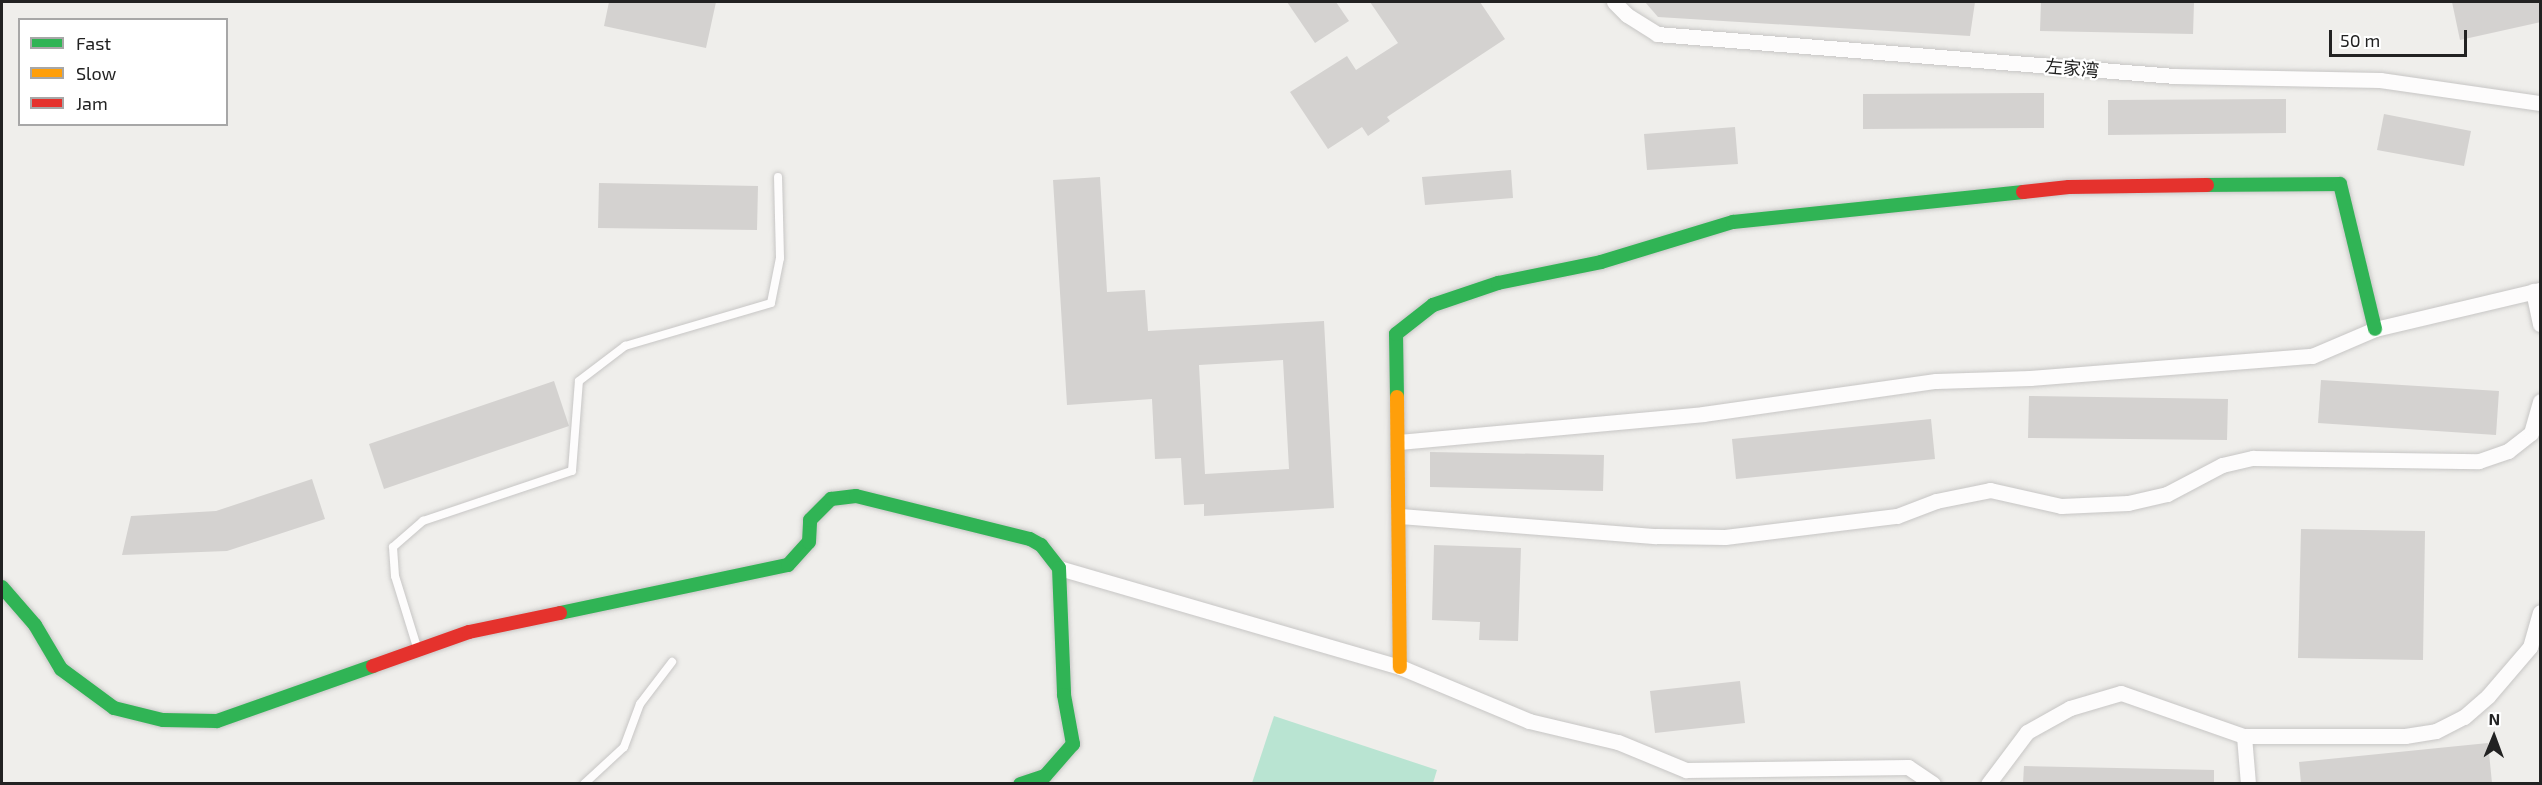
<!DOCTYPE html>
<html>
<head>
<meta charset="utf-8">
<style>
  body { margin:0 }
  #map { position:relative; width:2542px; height:785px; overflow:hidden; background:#efeeeb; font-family:"Exo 2","Noto Sans SC",sans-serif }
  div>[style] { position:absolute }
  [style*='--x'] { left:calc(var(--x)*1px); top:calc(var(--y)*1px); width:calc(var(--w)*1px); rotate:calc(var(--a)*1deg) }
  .pitch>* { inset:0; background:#b9e4d2 }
  .building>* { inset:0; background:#d4d2d0 }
  .roads { filter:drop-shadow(0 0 2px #c7c6c5) drop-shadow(0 0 2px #c7c6c5) }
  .lane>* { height:8px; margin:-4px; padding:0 4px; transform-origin:4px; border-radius:4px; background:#fdfcfc }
  .street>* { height:15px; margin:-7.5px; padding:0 7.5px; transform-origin:7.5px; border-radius:7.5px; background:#fdfcfc }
  .fast>* { height:14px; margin:-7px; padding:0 7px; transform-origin:7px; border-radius:7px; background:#30b455 }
  .slow>* { height:14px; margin:-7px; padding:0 7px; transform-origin:7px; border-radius:7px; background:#ff9f0a }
  .jam>* { height:14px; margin:-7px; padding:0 7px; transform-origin:7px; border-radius:7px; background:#e5322d }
  span { translate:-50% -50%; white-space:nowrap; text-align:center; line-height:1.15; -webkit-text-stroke:4.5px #fff; paint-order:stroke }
  .street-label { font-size:18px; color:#222 }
  .frame { position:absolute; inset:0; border:3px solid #222; pointer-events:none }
  .legend { position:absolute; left:18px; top:18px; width:210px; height:108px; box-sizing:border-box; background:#fff; border:2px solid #a7a7a7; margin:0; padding:8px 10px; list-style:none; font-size:18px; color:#222 }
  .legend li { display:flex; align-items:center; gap:12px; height:30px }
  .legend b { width:30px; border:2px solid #a7a7a7 }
  .north { position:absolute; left:2464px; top:707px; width:60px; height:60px; -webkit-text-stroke:4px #fff; paint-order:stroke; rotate:1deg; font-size:16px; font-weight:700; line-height:24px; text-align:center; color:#222 }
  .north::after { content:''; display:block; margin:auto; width:21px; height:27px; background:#222; clip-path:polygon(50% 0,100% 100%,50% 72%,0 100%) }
  .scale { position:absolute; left:2329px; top:30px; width:138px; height:27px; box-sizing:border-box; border:3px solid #222; border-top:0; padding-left:8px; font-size:18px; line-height:21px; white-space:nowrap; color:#222; -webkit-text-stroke:4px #fff; paint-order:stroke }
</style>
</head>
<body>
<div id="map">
  <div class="pitch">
    <i style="clip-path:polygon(1274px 716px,1437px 770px,1433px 783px,1252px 783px)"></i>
  </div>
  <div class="building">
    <i style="clip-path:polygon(609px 2px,716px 2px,706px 48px,604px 26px)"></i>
    <i style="clip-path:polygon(1287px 2px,1336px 2px,1349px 21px,1315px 43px)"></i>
    <i style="clip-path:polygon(1370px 2px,1480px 2px,1505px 39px,1387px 117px,1390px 121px,1368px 136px,1362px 127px,1328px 149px,1290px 92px,1347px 56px,1356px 70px,1398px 43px)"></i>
    <i style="clip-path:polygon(1645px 2px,1975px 2px,1970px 36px,1658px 17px)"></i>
    <i style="clip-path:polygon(2041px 2px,2194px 2px,2193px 34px,2040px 31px)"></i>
    <i style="clip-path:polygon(2452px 2px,2541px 2px,2541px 22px,2460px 40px)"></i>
    <i style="clip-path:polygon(2044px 93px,2044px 128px,1863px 129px,1863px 94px)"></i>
    <i style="clip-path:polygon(2286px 99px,2286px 133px,2108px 135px,2108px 100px)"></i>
    <i style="clip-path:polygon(2384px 114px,2471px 131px,2464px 166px,2377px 150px)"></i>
    <i style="clip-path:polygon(1735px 127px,1738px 164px,1647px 170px,1644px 134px)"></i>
    <i style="clip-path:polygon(1511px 170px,1513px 198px,1425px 205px,1422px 177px)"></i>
    <i style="clip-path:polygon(evenodd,1100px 177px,1107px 292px,1145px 290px,1148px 331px,1324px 321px,1334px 508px,1204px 516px,1204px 504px,1184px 505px,1181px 458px,1155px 459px,1152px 399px,1067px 405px,1053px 180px,1100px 177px,1283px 360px,1289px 469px,1205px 474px,1199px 365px,1283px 360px)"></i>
    <i style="clip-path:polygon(599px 183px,758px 186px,757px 230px,598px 228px)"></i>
    <i style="clip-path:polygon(2321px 380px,2499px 391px,2496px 435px,2318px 423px)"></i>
    <i style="clip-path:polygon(554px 381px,569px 426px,384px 489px,369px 444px)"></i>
    <i style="clip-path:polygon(2029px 396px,2228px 399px,2227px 440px,2028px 438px)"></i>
    <i style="clip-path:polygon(1931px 419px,1935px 459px,1736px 479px,1732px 439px)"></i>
    <i style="clip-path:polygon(1430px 452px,1604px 455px,1603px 491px,1430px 487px)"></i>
    <i style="clip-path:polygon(312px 479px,325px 519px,227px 551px,122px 555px,131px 516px,216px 511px)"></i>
    <i style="clip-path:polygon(2301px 529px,2425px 531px,2423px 660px,2298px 658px)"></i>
    <i style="clip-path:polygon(1434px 545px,1521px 548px,1518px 641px,1479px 640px,1480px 622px,1432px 620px)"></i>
    <i style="clip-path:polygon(1740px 681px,1745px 723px,1655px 733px,1650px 691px)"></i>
    <i style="clip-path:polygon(2488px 743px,2492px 783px,2301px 783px,2299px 762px)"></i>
    <i style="clip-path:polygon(2024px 766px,2214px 770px,2214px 783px,2023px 783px)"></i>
  </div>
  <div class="roads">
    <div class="lane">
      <i style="--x:417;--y:647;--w:74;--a:-107.2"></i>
      <i style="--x:395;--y:576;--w:29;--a:-94"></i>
      <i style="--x:393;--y:547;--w:40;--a:-41"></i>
      <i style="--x:423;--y:521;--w:157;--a:-18.6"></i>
      <i style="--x:572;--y:471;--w:90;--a:-85.6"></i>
      <i style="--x:579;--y:381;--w:58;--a:-37.3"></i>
      <i style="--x:625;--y:346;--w:152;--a:-16.4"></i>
      <i style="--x:771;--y:303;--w:46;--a:-78.7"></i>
      <i style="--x:780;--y:258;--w:81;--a:-91.4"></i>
      <i style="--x:584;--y:784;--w:54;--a:-42.8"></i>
      <i style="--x:624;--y:747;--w:46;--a:-69.6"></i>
      <i style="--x:640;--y:704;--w:53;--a:-52.7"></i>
    </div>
    <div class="street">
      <i style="--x:1614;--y:2;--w:18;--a:45"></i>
      <i style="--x:1627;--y:15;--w:36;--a:32"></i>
      <i style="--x:1657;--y:34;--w:519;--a:4.64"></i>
      <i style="--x:2174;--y:76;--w:206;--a:1.1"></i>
      <i style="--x:2380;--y:80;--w:162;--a:8.2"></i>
      <i style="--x:2533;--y:291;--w:34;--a:78"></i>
      <i style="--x:1398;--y:442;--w:306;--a:-5.2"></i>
      <i style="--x:1703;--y:414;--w:235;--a:-8.1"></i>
      <i style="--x:1936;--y:381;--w:94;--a:-1.8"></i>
      <i style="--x:2030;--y:378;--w:283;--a:-4.5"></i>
      <i style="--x:2312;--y:356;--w:69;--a:-23.2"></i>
      <i style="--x:2375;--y:329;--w:170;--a:-13.3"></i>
      <i style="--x:1400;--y:516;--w:257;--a:4.5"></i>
      <i style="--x:1656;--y:536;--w:69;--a:0.8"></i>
      <i style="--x:1725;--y:537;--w:173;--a:-7"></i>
      <i style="--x:1897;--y:516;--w:42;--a:-21"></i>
      <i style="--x:1936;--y:501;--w:55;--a:-11.5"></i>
      <i style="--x:1990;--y:490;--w:73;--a:12.7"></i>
      <i style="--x:2061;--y:506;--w:67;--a:-2.6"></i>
      <i style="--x:2128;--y:503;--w:40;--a:-13"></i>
      <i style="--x:2167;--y:494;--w:62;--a:-27.8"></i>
      <i style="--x:2222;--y:465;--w:32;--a:-13"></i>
      <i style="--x:2253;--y:458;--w:226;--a:0.8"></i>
      <i style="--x:2479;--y:461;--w:31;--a:-19"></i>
      <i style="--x:2508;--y:451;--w:29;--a:-38"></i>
      <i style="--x:2531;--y:433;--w:33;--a:-74"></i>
      <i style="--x:1059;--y:568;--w:355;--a:16.2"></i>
      <i style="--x:1400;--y:667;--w:140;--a:22.7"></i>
      <i style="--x:1529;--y:721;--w:91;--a:13.3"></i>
      <i style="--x:1618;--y:742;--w:74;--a:22.4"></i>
      <i style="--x:1686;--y:770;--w:222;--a:-0.8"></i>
      <i style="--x:1908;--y:767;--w:30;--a:34"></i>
      <i style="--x:2244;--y:736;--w:48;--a:85.2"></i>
      <i style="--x:1988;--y:784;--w:65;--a:-53.1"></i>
      <i style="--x:2027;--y:732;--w:49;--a:-29.2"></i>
      <i style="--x:2070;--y:708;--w:53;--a:-16.4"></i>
      <i style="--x:2121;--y:693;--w:130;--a:19.3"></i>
      <i style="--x:2244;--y:736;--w:161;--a:0"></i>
      <i style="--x:2405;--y:736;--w:31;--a:-9"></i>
      <i style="--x:2436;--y:731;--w:31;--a:-27"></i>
      <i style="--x:2464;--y:717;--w:32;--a:-41"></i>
      <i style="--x:2488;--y:696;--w:65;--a:-49.4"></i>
      <i style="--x:2530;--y:647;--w:36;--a:-74"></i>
    </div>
    <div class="fast">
      <i style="--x:2207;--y:185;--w:133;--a:-0.4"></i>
      <i style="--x:2340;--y:184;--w:149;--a:76.4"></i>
      <i style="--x:1397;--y:397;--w:63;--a:-90.9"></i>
      <i style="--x:1396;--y:334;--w:47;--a:-38.1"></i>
      <i style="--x:1433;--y:305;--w:69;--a:-18.7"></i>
      <i style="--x:1498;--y:283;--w:105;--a:-11.5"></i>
      <i style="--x:1601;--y:262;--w:138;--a:-16.9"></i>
      <i style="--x:1733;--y:222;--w:292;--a:-5.9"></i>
      <i style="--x:2;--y:587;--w:50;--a:49"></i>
      <i style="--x:35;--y:625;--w:51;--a:59.4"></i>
      <i style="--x:61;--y:669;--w:66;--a:36.3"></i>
      <i style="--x:114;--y:708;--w:50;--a:13.8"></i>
      <i style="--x:163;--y:720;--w:54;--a:1.1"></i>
      <i style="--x:217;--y:721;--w:165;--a:-19.4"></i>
      <i style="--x:560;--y:613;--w:233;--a:-11.9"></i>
      <i style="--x:788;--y:565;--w:31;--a:-48"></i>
      <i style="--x:809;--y:542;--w:22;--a:-87"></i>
      <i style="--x:810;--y:520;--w:30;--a:-45"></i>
      <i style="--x:831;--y:499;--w:25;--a:-7"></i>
      <i style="--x:856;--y:496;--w:179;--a:13.9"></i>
      <i style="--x:1030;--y:539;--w:13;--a:29"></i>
      <i style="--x:1041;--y:545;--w:29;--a:52"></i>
      <i style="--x:1059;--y:568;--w:127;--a:87.7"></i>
      <i style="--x:1064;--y:695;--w:50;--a:79.6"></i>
      <i style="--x:1073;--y:744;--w:43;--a:131.2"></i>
      <i style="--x:1045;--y:776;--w:26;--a:162"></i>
    </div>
    <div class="slow">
      <i style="--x:1397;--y:397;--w:270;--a:89.4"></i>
    </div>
    <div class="jam">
      <i style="--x:2023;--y:192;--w:46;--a:-6.2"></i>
      <i style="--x:2069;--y:187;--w:138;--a:-0.8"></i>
      <i style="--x:373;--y:666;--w:102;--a:-19.5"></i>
      <i style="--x:469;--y:632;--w:93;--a:-11.8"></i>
    </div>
  </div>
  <div class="street-label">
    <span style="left:2072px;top:68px;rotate:5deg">左家湾</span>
  </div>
  <div class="frame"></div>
  <ul class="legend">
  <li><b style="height:8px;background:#30b455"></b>Fast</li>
  <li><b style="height:8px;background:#ff9f0a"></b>Slow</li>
  <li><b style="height:8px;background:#e5322d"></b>Jam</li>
  </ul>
  <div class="north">N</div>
  <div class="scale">50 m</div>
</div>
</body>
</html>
